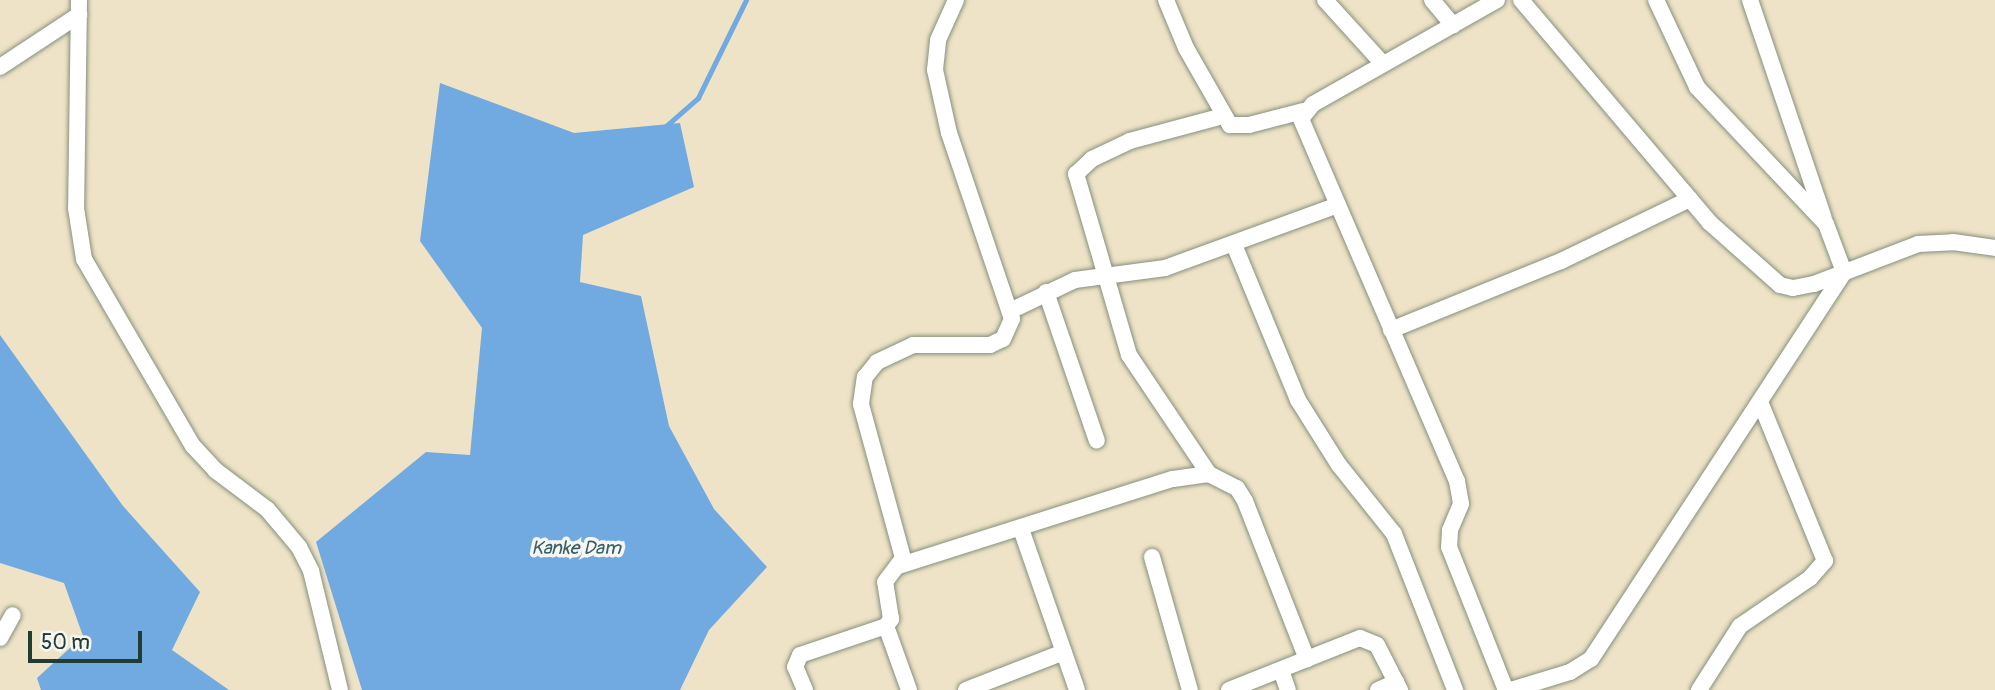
<!DOCTYPE html>
<html>
<head>
<meta charset="utf-8">
<style>
  body { margin:0 }
  #map { position:relative; width:1995px; height:690px; overflow:hidden; background:#eee3c7; font-family:Pangolin,sans-serif }
  div>[style] { position:absolute }
  [style*='--x'] { left:calc(var(--x)*1px); top:calc(var(--y)*1px); width:calc(var(--w)*1px); rotate:calc(var(--a)*1deg) }
  .water>* { inset:0; background:#71aae1 }
  .stream>* { height:4.5px; margin:-2.25px; padding:0 2.25px; transform-origin:2.25px; border-radius:2.25px; background:#71aae1 }
  .roads { filter:drop-shadow(0 0 2px #86907e) drop-shadow(0 0 2px #86907e) }
  .minor>* { height:16px; margin:-8px; padding:0 8px; transform-origin:8px; border-radius:8px; background:#fff }
  span { translate:-50% -50%; white-space:nowrap; text-align:center; line-height:1.15; -webkit-text-stroke:7px #f6f6f2; paint-order:stroke }
  .water-label { font-size:19px; color:#385e68; font-style:italic }
  .scale { position:absolute; left:28px; top:631px; width:114px; height:32px; box-sizing:border-box; border:4px solid #1f3d34; border-top:0; padding-left:9px; font-size:21px; line-height:24px; white-space:nowrap; color:#1f3d34; -webkit-text-stroke:5px #f6f6f2; paint-order:stroke }
</style>
</head>
<body>
<div id="map">
  <div class="water">
    <i style="clip-path:polygon(440px 83px,574px 133px,680px 123px,694px 187px,583px 235px,580px 282px,641px 296px,669px 426px,714px 509px,767px 567px,709px 630px,680px 690px,362px 690px,316px 542px,426px 452px,470px 455px,482px 328px,420px 241px)"></i>
    <i style="clip-path:polygon(0 335px,123px 506px,200px 592px,172px 650px,229px 690px,41px 690px,37px 678px,83px 636px,64px 583px,0 563px)"></i>
  </div>
  <div class="stream">
    <i style="--x:665;--y:127;--w:44;--a:-41.3"></i>
    <i style="--x:698;--y:98;--w:109;--a:-63.9"></i>
  </div>
  <div class="roads">
    <div class="minor">
      <i style="--x:79;--y:0;--w:208;--a:90.8"></i>
      <i style="--x:76;--y:208;--w:52;--a:81.1"></i>
      <i style="--x:84;--y:259;--w:216;--a:59.8"></i>
      <i style="--x:193;--y:446;--w:33;--a:47"></i>
      <i style="--x:215;--y:470;--w:65;--a:36.9"></i>
      <i style="--x:267;--y:509;--w:50;--a:49.9"></i>
      <i style="--x:299;--y:547;--w:27;--a:63"></i>
      <i style="--x:311;--y:571;--w:122;--a:76.3"></i>
      <i style="--x:1166;--y:0;--w:52;--a:67.4"></i>
      <i style="--x:1186;--y:48;--w:89;--a:60.3"></i>
      <i style="--x:1230;--y:125;--w:19;--a:0"></i>
      <i style="--x:1249;--y:125;--w:56;--a:-14.5"></i>
      <i style="--x:1325;--y:0;--w:86;--a:47.8"></i>
      <i style="--x:1432;--y:0;--w:33;--a:50"></i>
      <i style="--x:1497;--y:0;--w:211;--a:150.5"></i>
      <i style="--x:1313;--y:104;--w:19;--a:129"></i>
      <i style="--x:1301;--y:119;--w:394;--a:66.7"></i>
      <i style="--x:1457;--y:481;--w:23;--a:80"></i>
      <i style="--x:1461;--y:504;--w:28;--a:113"></i>
      <i style="--x:1450;--y:530;--w:17;--a:93"></i>
      <i style="--x:1449;--y:547;--w:154;--a:68.3"></i>
      <i style="--x:1521;--y:0;--w:291;--a:49.7"></i>
      <i style="--x:1709;--y:222;--w:95;--a:41.6"></i>
      <i style="--x:1780;--y:285;--w:13;--a:13"></i>
      <i style="--x:1793;--y:288;--w:21;--a:-11"></i>
      <i style="--x:1814;--y:284;--w:111;--a:-21"></i>
      <i style="--x:1918;--y:244;--w:35;--a:-3"></i>
      <i style="--x:1953;--y:242;--w:42;--a:8.1"></i>
      <i style="--x:1750;--y:0;--w:230;--a:71.3"></i>
      <i style="--x:0;--y:67;--w:95;--a:-33.4"></i>
      <i style="--x:1235;--y:247;--w:165;--a:67.6"></i>
      <i style="--x:1298;--y:400;--w:77;--a:57.8"></i>
      <i style="--x:1339;--y:465;--w:88;--a:51.4"></i>
      <i style="--x:1394;--y:534;--w:168;--a:68.6"></i>
      <i style="--x:1046;--y:292;--w:157;--a:71.1"></i>
      <i style="--x:1010;--y:311;--w:72;--a:-25.5"></i>
      <i style="--x:1075;--y:280;--w:91;--a:-7.6"></i>
      <i style="--x:1165;--y:268;--w:184;--a:-20"></i>
      <i style="--x:1391;--y:330;--w:183;--a:-22.1"></i>
      <i style="--x:1561;--y:261;--w:143;--a:-25.7"></i>
      <i style="--x:1209;--y:474;--w:143;--a:-123.9"></i>
      <i style="--x:1129;--y:355;--w:189;--a:-106.3"></i>
      <i style="--x:1076;--y:174;--w:22;--a:-43"></i>
      <i style="--x:1092;--y:159;--w:42;--a:-25.3"></i>
      <i style="--x:1130;--y:141;--w:96;--a:-15"></i>
      <i style="--x:1021;--y:529;--w:170;--a:70.8"></i>
      <i style="--x:1152;--y:557;--w:138;--a:74.1"></i>
      <i style="--x:898;--y:566;--w:288;--a:-17.6"></i>
      <i style="--x:1173;--y:479;--w:36;--a:-8"></i>
      <i style="--x:1209;--y:474;--w:31;--a:27"></i>
      <i style="--x:1237;--y:488;--w:15;--a:58"></i>
      <i style="--x:1245;--y:501;--w:170;--a:68.6"></i>
      <i style="--x:886;--y:626;--w:68;--a:70.2"></i>
      <i style="--x:0;--y:638;--w:26;--a:-61"></i>
      <i style="--x:1281;--y:670;--w:21;--a:71"></i>
      <i style="--x:805;--y:690;--w:25;--a:-113"></i>
      <i style="--x:795;--y:667;--w:13;--a:-67"></i>
      <i style="--x:800;--y:655;--w:91;--a:-18.6"></i>
      <i style="--x:886;--y:626;--w:9;--a:-54"></i>
      <i style="--x:891;--y:619;--w:37;--a:-99"></i>
      <i style="--x:885;--y:582;--w:30;--a:-53"></i>
      <i style="--x:903;--y:558;--w:160;--a:-105.3"></i>
      <i style="--x:861;--y:404;--w:27;--a:-82"></i>
      <i style="--x:865;--y:377;--w:19;--a:-51"></i>
      <i style="--x:877;--y:362;--w:40;--a:-25"></i>
      <i style="--x:913;--y:345;--w:77;--a:0"></i>
      <i style="--x:990;--y:345;--w:14;--a:-25"></i>
      <i style="--x:1003;--y:339;--w:22;--a:-66"></i>
      <i style="--x:1012;--y:319;--w:196;--a:-108.7"></i>
      <i style="--x:949;--y:133;--w:65;--a:-102.5"></i>
      <i style="--x:935;--y:70;--w:30;--a:-84"></i>
      <i style="--x:938;--y:40;--w:44;--a:-65.8"></i>
      <i style="--x:966;--y:690;--w:105;--a:-21.2"></i>
      <i style="--x:1229;--y:690;--w:141;--a:-21.7"></i>
      <i style="--x:1360;--y:638;--w:18;--a:22"></i>
      <i style="--x:1377;--y:645;--w:51;--a:62.9"></i>
      <i style="--x:1378;--y:690;--w:20;--a:-24"></i>
      <i style="--x:1511;--y:690;--w:62;--a:-17"></i>
      <i style="--x:1570;--y:672;--w:25;--a:-32"></i>
      <i style="--x:1591;--y:659;--w:462;--a:-56.8"></i>
      <i style="--x:1844;--y:272;--w:51;--a:-110.6"></i>
      <i style="--x:1826;--y:224;--w:188;--a:-133.3"></i>
      <i style="--x:1697;--y:87;--w:96;--a:-115.2"></i>
      <i style="--x:1699;--y:690;--w:76;--a:-57.4"></i>
      <i style="--x:1740;--y:626;--w:85;--a:-34.4"></i>
      <i style="--x:1810;--y:578;--w:23;--a:-49"></i>
      <i style="--x:1825;--y:561;--w:172;--a:-112.2"></i>
    </div>
  </div>
  <div class="water-label">
    <span style="left:576px;top:549px">Kanke Dam</span>
  </div>
  <div class="scale">50 m</div>
</div>
</body>
</html>
